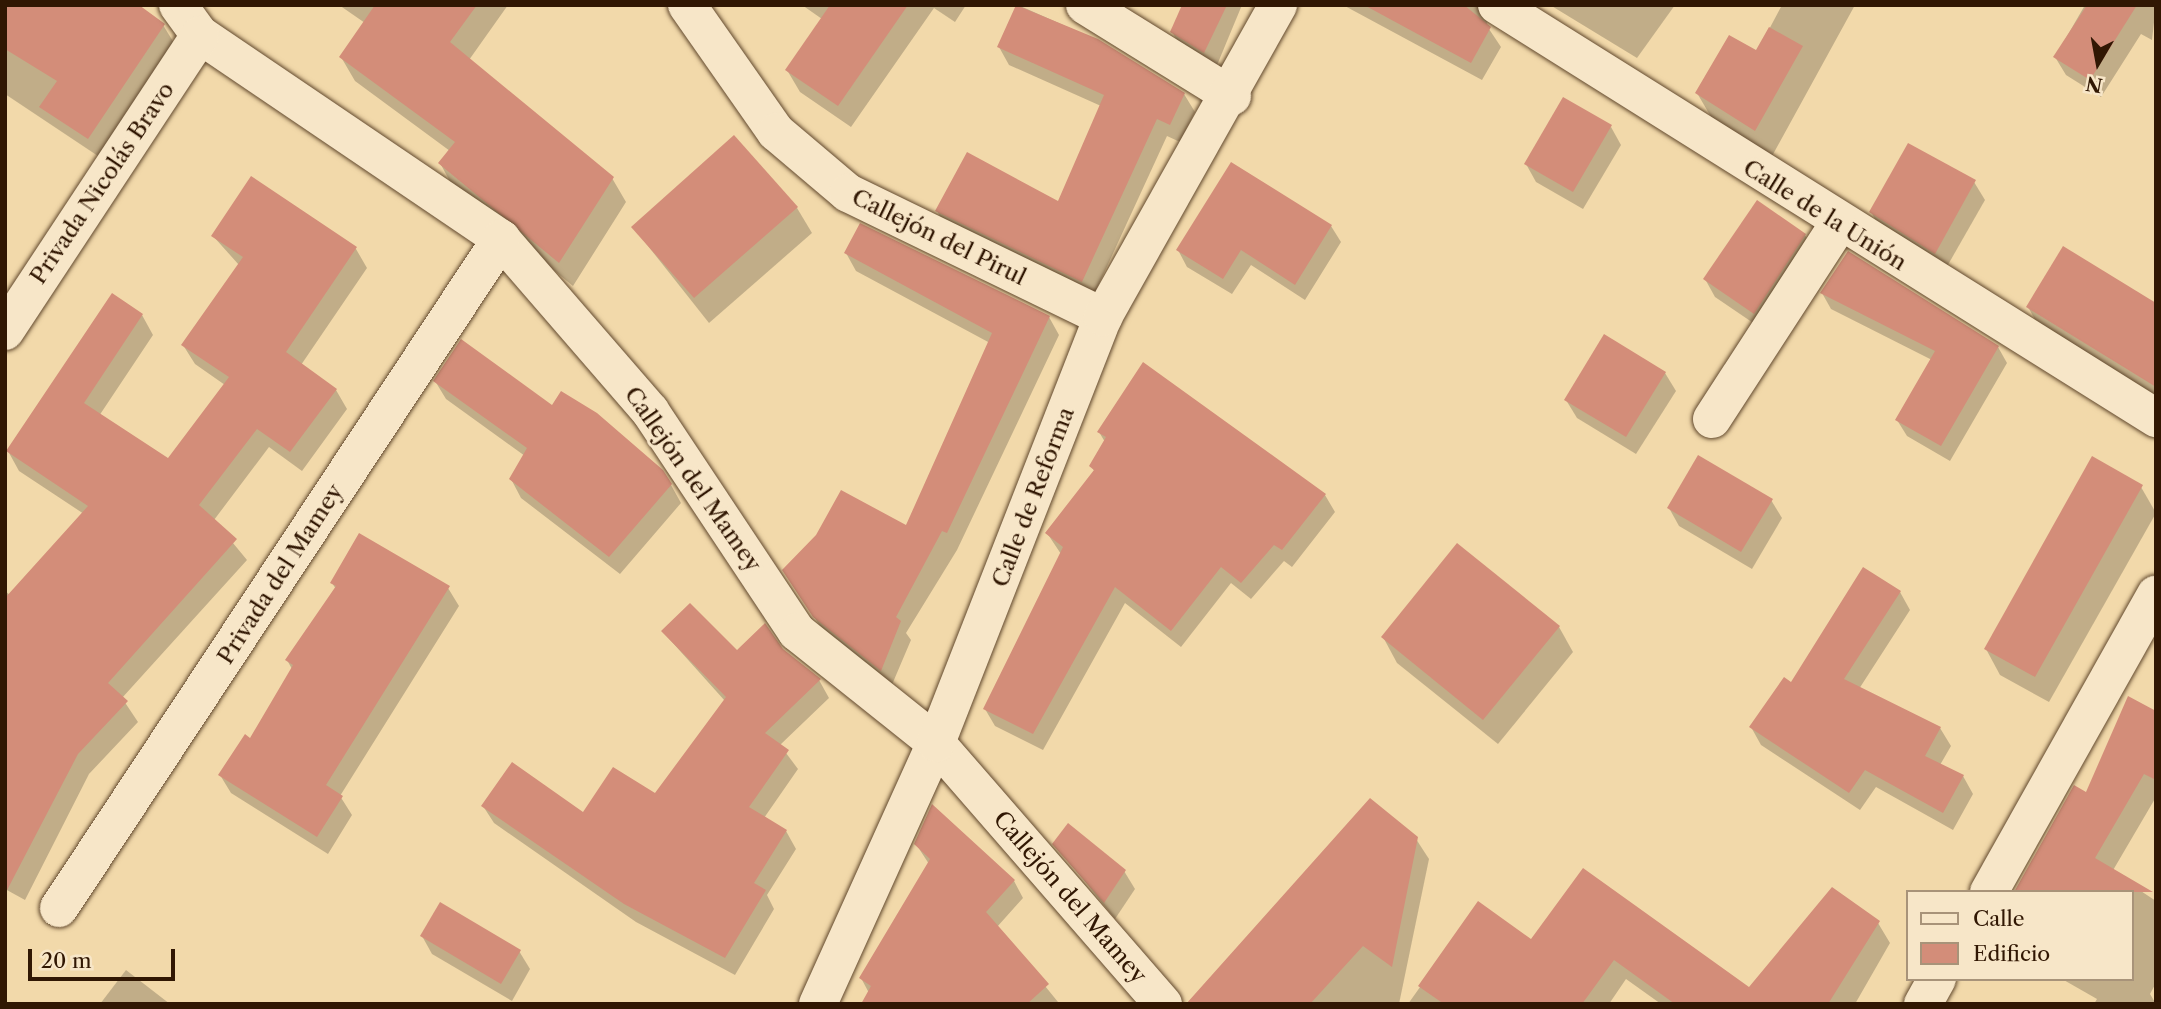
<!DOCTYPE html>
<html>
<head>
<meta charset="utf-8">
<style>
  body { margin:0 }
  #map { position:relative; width:2161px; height:1009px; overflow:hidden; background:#f2d9aa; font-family:"Libre Caslon Text",serif }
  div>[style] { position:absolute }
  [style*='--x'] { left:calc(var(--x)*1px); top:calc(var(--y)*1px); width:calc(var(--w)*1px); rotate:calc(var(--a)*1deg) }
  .shadow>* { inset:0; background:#0003 }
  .building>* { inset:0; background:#d38d79 }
  .roads { filter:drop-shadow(0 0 2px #61482d) drop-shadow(0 0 2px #61482d) }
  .street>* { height:38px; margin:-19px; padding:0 19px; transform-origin:19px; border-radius:19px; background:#f7e6c8 }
  .secondary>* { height:38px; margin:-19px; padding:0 19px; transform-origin:19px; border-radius:19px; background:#f7e6c8 }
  span { translate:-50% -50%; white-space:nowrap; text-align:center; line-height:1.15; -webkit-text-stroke:6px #f7e6c8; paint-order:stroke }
  .street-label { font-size:23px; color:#311703 }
  .frame { position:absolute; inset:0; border:7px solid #311703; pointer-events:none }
  .legend { position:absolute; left:1906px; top:890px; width:228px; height:91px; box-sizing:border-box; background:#f7e6c8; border:2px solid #a89379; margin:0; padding:9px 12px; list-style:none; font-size:21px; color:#311703 }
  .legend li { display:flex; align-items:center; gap:14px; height:35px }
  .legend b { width:35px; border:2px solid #a89379 }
  .north { position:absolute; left:2063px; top:28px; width:70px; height:70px; -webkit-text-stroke:5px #f7e6c8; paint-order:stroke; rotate:190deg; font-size:19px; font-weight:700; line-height:28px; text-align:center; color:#311703 }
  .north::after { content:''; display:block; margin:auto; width:24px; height:32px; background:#311703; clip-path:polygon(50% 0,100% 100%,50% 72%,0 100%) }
  .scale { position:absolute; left:28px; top:949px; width:147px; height:32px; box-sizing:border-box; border:4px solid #311703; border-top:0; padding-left:9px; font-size:21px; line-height:24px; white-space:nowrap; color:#311703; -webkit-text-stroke:5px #f7e6c8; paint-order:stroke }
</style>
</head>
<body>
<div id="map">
  <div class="shadow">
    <i style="clip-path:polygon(5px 5px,163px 25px,174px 43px,98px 156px,5px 94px)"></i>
    <i style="clip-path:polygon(339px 5px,508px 5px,469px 60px,612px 178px,626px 202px,573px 286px,453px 187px,440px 163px,450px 151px,355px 81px,341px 57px,365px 23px)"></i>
    <i style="clip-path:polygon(802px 5px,966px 5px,955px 22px,934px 8px,851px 127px,800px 92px,787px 70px,822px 19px)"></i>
    <i style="clip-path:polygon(1018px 5px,1097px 40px,1184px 94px,1195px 112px,1180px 142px,1167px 136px,1092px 299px,947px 229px,937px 211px,1059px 203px,1101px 106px,1009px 65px,999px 47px)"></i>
    <i style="clip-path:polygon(1184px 5px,1242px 5px,1215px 70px,1183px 50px,1172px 32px)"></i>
    <i style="clip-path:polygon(1343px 5px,1500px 5px,1488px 12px,1487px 26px,1501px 47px,1482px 80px)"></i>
    <i style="clip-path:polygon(1550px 5px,1675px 5px,1637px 58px)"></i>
    <i style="clip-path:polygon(1782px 5px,1855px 5px,1771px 158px,1714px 122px,1697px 93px,1757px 52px)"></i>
    <i style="clip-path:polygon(2085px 5px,2156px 5px,2152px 40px,2141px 34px,2101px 97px,2066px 75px,2055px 57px)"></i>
    <i style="clip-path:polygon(1611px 127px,1621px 145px,1583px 209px,1536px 182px,1526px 164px)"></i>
    <i style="clip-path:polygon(1974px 182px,1985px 200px,1945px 270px,1882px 231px,1871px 212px)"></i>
    <i style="clip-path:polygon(797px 208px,812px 233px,709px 323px,633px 227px)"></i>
    <i style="clip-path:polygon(1331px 226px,1341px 242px,1305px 300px,1251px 265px,1232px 294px,1187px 267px,1178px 250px)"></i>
    <i style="clip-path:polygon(1805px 235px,1815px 253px,1765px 331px,1715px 297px,1705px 279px)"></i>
    <i style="clip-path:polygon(213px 236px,356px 249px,367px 268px,301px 365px,336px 390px,347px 409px,302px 471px,269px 447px,214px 520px,247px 560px,122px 698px,138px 722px,89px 774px,25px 900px,5px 889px,5px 591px,10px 595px,84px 514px,19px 471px,8px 451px,142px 315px,153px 335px,99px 416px,168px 461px,225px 385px,195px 364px,183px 345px,239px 265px)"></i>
    <i style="clip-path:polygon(846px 253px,1049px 317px,1059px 335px,957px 550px,906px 633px,911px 640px,891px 687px,826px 635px,795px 588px,907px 527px,990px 343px,856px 271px)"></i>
    <i style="clip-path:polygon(1822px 293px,1998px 347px,2007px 363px,1950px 461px,1907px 436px,1897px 420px,1932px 360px,1831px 309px)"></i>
    <i style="clip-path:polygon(2156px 305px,2156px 395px,2038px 325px,2028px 307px)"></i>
    <i style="clip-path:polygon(1665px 373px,1676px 391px,1636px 454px,1577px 418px,1566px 400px)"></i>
    <i style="clip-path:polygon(435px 381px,553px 408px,671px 485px,681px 503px,620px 574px,521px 498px,511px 479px,525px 456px,446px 399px)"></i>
    <i style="clip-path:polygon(1099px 432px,1325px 495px,1335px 512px,1292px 567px,1284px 561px,1251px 599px,1231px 583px,1181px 647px,1125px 603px,1043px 750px,995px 726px,985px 709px,1061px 554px,1047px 533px,1095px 472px,1091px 466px,1105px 442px)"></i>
    <i style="clip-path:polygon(2141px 487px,2156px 513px,2049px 702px,2000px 675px,1986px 649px)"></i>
    <i style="clip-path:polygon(1771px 500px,1782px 518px,1752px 569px,1679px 526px,1669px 508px)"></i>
    <i style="clip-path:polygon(332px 583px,448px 588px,459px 606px,340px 796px,352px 815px,328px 854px,231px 793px,220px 775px,251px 740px,292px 669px,287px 660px,336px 589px)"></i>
    <i style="clip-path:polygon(1900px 592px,1910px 610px,1859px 689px,1940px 728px,1951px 746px,1940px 765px,1963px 776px,1973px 794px,1953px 830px,1876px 787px,1860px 810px,1761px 745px,1751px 727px)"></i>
    <i style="clip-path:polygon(1559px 627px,1573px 652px,1498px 744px,1397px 663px,1383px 637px)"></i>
    <i style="clip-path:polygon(663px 632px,737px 653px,782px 650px,819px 680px,829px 698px,780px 745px,798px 769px,764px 818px,786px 831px,796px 849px,767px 895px,774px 909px,735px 975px,636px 922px,494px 823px,483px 806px,584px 814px,655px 796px,725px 701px)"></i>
    <i style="clip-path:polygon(2156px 713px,2156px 797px,2112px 872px,2156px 901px,2156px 983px,2150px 994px,2156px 1004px,2094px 1004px,2097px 999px,2062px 979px,2131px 979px,2131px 892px,2016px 892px)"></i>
    <i style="clip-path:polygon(1416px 839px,1429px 859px,1399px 1004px,1194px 1004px)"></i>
    <i style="clip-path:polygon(916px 844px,1014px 881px,1023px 898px,997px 927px,1058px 1002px,863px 1004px,869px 993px,861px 978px,929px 864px)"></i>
    <i style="clip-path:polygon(1055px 844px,1124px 871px,1135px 889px,1115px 919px)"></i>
    <i style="clip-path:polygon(1479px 904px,1532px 941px,1750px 989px,1878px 923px,1890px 943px,1855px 1004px,1661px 1004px,1626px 979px,1609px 1004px,1408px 1004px)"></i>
    <i style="clip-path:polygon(422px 936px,519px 951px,530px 969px,512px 1001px,432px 954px)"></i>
    <i style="clip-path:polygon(126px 970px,170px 1004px,100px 1004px)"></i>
  </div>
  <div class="building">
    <i style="clip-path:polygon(5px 5px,139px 5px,165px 24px,88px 139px,39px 107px,57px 81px,5px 49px)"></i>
    <i style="clip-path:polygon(375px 5px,477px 5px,450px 42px,614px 177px,559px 263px,438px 163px,455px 142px,339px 57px)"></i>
    <i style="clip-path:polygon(830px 5px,908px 5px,838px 106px,785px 70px)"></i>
    <i style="clip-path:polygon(1016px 5px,1098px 39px,1185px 93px,1170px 125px,1157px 119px,1082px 282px,935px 211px,967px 152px,1058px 201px,1104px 95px,997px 47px)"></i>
    <i style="clip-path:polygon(1182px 5px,1227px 5px,1204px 53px,1170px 32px)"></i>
    <i style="clip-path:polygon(1364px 5px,1464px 5px,1491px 27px,1471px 63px)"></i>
    <i style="clip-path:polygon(2087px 5px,2137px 5px,2090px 80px,2053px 57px)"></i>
    <i style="clip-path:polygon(1769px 27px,1803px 46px,1755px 131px,1695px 93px,1729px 35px,1756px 50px)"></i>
    <i style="clip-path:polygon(1563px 97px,1612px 125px,1573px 192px,1524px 164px)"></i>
    <i style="clip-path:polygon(734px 135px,798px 207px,694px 298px,631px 227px)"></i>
    <i style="clip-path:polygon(1908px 143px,1976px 180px,1935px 254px,1869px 212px)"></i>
    <i style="clip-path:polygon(1231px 162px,1332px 225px,1295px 285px,1241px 250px,1223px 279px,1176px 250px)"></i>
    <i style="clip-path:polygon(251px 176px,357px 247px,286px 352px,337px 389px,290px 452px,257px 429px,199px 505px,237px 539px,108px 683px,128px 701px,78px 754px,5px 894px,5px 598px,88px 506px,6px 451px,112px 293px,143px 314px,84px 403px,168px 458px,229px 377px,181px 345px,243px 257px,211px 236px)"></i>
    <i style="clip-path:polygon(1757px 200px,1806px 234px,1754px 314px,1703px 279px)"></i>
    <i style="clip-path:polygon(860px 223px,1050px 316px,947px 533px,942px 531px,896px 617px,901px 621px,881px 671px,813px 617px,782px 570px,816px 535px,841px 490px,906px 525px,992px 333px,844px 253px)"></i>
    <i style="clip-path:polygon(2063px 246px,2156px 303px,2156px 387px,2026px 307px)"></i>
    <i style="clip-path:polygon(1848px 251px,1999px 346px,1941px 446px,1895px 420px,1935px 351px,1820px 293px)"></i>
    <i style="clip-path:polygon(1604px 334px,1666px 372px,1626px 437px,1564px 400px)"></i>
    <i style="clip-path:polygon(461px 339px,552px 405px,561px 391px,597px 413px,663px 470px,672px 484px,609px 557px,509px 479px,527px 448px,433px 381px)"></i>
    <i style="clip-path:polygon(1143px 362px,1326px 494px,1282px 550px,1274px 545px,1241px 583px,1221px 567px,1171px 631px,1115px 587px,1033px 734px,983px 709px,1063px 547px,1045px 533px,1094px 470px,1089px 466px,1106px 437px,1097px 432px)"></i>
    <i style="clip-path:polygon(1698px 455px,1773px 499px,1741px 552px,1667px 508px)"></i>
    <i style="clip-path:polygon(2092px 456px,2143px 485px,2035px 677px,1984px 649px)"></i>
    <i style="clip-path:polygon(359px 533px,450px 586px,326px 785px,343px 796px,317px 837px,218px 775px,245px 734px,250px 738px,293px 665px,285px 660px,336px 586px,330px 583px)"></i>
    <i style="clip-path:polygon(1457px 543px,1560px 626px,1483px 720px,1381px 637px)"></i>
    <i style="clip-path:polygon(1863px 567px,1901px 591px,1844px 679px,1941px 727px,1925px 756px,1964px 775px,1943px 813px,1865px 770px,1849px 793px,1749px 727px,1784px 677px,1791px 682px)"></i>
    <i style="clip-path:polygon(690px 603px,737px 650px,765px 623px,783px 649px,821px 679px,765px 733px,789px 750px,749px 807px,787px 830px,754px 883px,766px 890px,725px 958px,624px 904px,481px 806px,512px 762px,583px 812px,613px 767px,655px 793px,726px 697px,661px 631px)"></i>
    <i style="clip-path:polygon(2128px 696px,2156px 711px,2156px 780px,2144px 774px,2095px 858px,2153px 892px,2014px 892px,2074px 785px,2086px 792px)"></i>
    <i style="clip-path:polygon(1370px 798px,1418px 837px,1392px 967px,1363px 946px,1310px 1004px,1186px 1004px)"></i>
    <i style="clip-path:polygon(932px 804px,1015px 880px,986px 912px,1049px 984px,1027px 1004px,861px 1004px,871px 986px,859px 978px,930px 859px,914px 844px)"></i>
    <i style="clip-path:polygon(1068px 823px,1126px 870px,1104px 903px,1052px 844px)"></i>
    <i style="clip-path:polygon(1583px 868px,1749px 987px,1832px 887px,1880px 921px,1828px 1004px,1675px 1004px,1614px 960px,1582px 1004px,1444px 1004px,1418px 986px,1478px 901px,1531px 939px)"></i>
    <i style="clip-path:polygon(440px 902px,521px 950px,501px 984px,420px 936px)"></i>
  </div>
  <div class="roads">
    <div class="street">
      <i style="--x:178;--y:5;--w:37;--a:54"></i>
      <i style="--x:200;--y:35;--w:364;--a:34.1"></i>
      <i style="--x:501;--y:239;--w:228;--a:49.1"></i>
      <i style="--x:650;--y:411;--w:265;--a:56.4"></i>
      <i style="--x:797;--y:632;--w:178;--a:38.6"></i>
      <i style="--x:936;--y:743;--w:346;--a:49"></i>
      <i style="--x:687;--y:5;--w:155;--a:55"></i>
      <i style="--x:776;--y:132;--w:94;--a:40.3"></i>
      <i style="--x:848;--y:193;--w:284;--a:25.9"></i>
      <i style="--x:1085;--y:5;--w:173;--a:31.8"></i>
      <i style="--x:1497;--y:5;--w:778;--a:32.08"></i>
      <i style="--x:5;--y:331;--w:354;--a:-56.6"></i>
      <i style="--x:1712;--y:419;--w:231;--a:-57"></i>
      <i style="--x:1989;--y:892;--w:341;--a:-60.7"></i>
      <i style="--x:59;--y:908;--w:802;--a:-56.55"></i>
      <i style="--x:1923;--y:1004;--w:29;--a:-61"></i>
    </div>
    <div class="secondary">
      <i style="--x:818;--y:1004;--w:286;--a:-65.7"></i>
      <i style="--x:936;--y:743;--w:458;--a:-68.6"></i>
      <i style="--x:1103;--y:317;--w:358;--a:-60.7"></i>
    </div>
  </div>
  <div class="street-label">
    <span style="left:102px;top:183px;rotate:-56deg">Privada Nicolás Bravo</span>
    <span style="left:1825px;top:215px;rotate:32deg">Calle de la Unión</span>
    <span style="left:939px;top:237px;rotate:26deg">Callejón del Pirul</span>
    <span style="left:693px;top:479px;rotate:55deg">Callejón del Mamey</span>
    <span style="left:1033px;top:497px;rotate:-69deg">Calle de Reforma</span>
    <span style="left:280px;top:574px;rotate:-57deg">Privada del Mamey</span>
    <span style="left:1070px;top:897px;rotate:49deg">Callejón del Mamey</span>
  </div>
  <div class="frame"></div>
  <ul class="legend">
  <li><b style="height:9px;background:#f7e6c8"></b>Calle</li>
  <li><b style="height:19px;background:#d38d79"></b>Edificio</li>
  </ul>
  <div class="north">N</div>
  <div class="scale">20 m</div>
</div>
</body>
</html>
